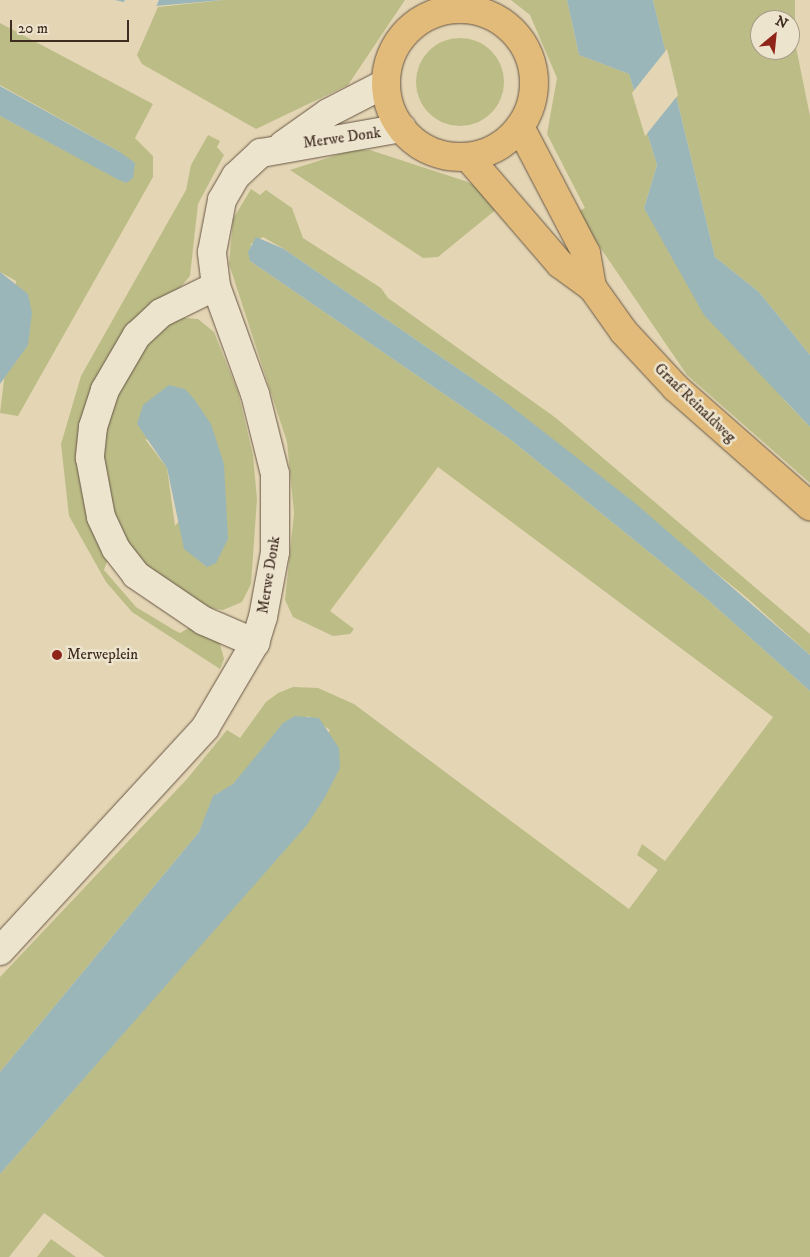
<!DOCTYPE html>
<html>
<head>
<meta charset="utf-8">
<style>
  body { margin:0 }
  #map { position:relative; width:810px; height:1257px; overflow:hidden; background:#e4d6b4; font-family:"IM FELL DW Pica",serif }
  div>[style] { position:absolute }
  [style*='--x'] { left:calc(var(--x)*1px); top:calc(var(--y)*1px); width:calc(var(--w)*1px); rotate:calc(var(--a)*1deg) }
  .green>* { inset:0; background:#bcbc87 }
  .round { border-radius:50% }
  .water>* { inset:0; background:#9bb6b9 }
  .pier>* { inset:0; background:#e4d6b4 }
  .roads { filter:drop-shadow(0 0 1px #685645) drop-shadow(0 0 1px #685645) }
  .minor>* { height:28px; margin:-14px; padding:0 14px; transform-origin:14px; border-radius:14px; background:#ede4ce }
  .major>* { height:28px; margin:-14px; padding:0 14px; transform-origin:14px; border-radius:14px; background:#e2bb7a }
  .major>.ring { margin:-14px; padding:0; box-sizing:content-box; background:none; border:28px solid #e2bb7a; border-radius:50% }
  .dots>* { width:14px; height:14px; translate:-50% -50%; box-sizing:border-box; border:2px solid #ede4ce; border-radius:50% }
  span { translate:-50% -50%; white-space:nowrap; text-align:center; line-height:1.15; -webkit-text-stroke:5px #ede4ce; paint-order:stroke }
  .street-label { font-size:15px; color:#3f2c20 }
  .poi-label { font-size:15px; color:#3f2c20 }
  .left { translate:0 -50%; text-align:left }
  .north { position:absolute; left:750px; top:10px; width:50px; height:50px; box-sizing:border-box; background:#ede4ce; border:1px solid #a79a88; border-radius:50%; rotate:28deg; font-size:14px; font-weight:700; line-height:20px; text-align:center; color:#3f2c20 }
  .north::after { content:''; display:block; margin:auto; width:18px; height:22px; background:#8f2418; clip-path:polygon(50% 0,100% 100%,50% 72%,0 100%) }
  .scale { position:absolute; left:10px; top:20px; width:119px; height:22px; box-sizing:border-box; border:2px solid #3f2c20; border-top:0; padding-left:6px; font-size:15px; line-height:18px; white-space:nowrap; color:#3f2c20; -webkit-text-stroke:4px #ede4ce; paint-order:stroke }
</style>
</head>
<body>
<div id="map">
  <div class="green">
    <i style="clip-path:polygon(223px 0,405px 0,348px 85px,256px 129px,142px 64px,137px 55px,158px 7px)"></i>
    <i style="clip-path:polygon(511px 0,567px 0,579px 55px,629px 74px,657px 165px,644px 208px,785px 401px,810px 427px,810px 483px,687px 375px,576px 212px,585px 208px,547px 134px,557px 78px,530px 15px)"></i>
    <i style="clip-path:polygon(evenodd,653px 0,795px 0,795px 42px,810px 116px,810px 355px,759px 292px,715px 257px,653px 0,760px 20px,790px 20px,790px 50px,760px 50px,760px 20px)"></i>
    <i style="clip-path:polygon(0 23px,153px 104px,135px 138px,153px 156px,153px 177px,18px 416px,0 413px,16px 281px,0 272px,0 116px,126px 183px,120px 152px,0 85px)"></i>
    <i class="round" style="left:416px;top:38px;width:88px;height:88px"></i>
    <i style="clip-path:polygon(208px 135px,220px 141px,217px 147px,224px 155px,198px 204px,190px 276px,96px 386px,109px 556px,104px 570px,136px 607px,174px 630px,180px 633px,194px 625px,219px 640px,224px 659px,220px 669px,132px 612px,106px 582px,69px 516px,61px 444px,81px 376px,186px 190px,191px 165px)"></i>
    <i style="clip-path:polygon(352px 150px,370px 150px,465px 181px,478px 187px,498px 208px,438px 257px,423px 258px,290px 170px)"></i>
    <i style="clip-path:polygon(251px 189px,260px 195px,266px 190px,292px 208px,303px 238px,381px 288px,388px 298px,556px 418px,810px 634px,810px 655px,746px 597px,495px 394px,284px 249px,263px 237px,251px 244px,250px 261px,511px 440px,708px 600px,810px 691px,810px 1257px,105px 1257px,44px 1213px,9px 1257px,0 1257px,0 1174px,128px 1028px,330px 730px,308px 716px,224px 792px,217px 793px,199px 832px,0 1072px,0 977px,187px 779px,227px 730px,240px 738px,266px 702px,278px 693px,293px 687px,318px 688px,354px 704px,629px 909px,658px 870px,637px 855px,642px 844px,665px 861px,773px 717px,438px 467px,330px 611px,354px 629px,350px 634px,333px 636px,293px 617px,285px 600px,294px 513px,287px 442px,229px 264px,233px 219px)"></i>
    <i style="clip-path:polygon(evenodd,174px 317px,198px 319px,214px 332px,238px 392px,253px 455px,257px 499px,251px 584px,242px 602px,223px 610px,204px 607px,153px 577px,121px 535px,102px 483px,99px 456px,108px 409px,142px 346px,174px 317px,145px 439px,224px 464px,175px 526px,167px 468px,145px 439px)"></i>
    <i style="clip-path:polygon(51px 1239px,76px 1257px,37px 1257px)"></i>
  </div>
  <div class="water">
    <i style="clip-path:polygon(115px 0,223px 0,144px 7px)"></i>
    <i style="clip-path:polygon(567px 0,653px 0,715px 257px,759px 292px,810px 355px,810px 427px,704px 315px,644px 208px,657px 165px,629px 74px,579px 55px)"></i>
    <i style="clip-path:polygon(0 86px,120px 152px,135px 163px,133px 178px,126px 183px,117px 179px,0 116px)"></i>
    <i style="clip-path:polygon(256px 237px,284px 249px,495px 394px,635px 503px,810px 655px,810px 691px,708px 600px,511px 440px,250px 261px,248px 252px)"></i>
    <i style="clip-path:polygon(0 272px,28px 294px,32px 313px,28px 345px,0 384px)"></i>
    <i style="clip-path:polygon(169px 385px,185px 389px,194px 399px,211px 424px,224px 464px,228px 539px,216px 563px,207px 567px,184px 549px,167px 468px,137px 424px,143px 405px)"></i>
    <i style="clip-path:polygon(295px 716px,319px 718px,339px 748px,340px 768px,325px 797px,307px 825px,0 1174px,0 1072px,199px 832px,213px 796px,233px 784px,283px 723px)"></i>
  </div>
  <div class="pier">
    <i style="clip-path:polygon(125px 0,159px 0,155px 9px,144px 9px,122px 5px)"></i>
    <i style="clip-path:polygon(667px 49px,678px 95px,645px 136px,632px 93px)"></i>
  </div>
  <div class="roads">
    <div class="minor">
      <i style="--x:283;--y:145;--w:55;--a:-35.4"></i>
      <i style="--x:328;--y:113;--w:65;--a:-27.3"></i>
      <i style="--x:216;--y:286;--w:61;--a:153.9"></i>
      <i style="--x:161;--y:313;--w:33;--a:137"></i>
      <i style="--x:137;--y:335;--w:64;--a:120.2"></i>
      <i style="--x:105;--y:390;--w:39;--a:108"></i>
      <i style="--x:93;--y:427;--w:31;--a:96"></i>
      <i style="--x:90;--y:458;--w:60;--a:79.4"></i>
      <i style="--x:101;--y:517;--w:35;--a:65"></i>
      <i style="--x:116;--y:549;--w:33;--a:52"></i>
      <i style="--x:136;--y:575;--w:82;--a:34.1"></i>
      <i style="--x:204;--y:621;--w:56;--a:23.3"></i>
      <i style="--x:0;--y:951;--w:303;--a:-47.4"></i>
      <i style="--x:205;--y:728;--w:99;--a:-59.5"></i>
      <i style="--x:255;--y:643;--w:27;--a:-73"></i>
      <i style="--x:263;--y:617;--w:66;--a:-79.5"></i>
      <i style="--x:275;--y:552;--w:78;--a:-90"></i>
      <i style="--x:275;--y:474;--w:82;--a:-104"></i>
      <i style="--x:255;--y:394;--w:115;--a:-109.9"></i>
      <i style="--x:216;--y:286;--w:34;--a:-97"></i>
      <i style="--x:212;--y:252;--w:53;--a:-79.1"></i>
      <i style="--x:222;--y:200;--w:28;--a:-60"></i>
      <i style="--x:236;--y:176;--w:34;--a:-43"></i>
      <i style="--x:261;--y:153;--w:143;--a:-10.1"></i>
    </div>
    <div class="major">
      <i class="ring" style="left:386px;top:9px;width:120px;height:120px"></i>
      <i style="--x:520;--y:127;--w:142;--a:62.4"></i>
      <i style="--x:586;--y:253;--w:35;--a:80"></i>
      <i style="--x:468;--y:157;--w:141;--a:49.3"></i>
      <i style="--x:560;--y:264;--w:39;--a:36"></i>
      <i style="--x:592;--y:287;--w:55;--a:54.6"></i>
      <i style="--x:624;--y:332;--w:76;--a:47.1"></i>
      <i style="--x:676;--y:388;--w:179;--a:41.4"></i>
    </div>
  </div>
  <div class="dots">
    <i style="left:57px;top:655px;background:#8f2418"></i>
  </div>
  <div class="street-label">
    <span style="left:342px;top:138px;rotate:-8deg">Merwe Donk</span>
    <span style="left:695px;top:403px;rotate:44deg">Graaf Reinaldweg</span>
    <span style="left:269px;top:575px;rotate:-81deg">Merwe Donk</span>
  </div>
  <div class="poi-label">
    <span class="left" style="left:67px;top:655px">Merweplein</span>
  </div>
  <div class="north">N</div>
  <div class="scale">20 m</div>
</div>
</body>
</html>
